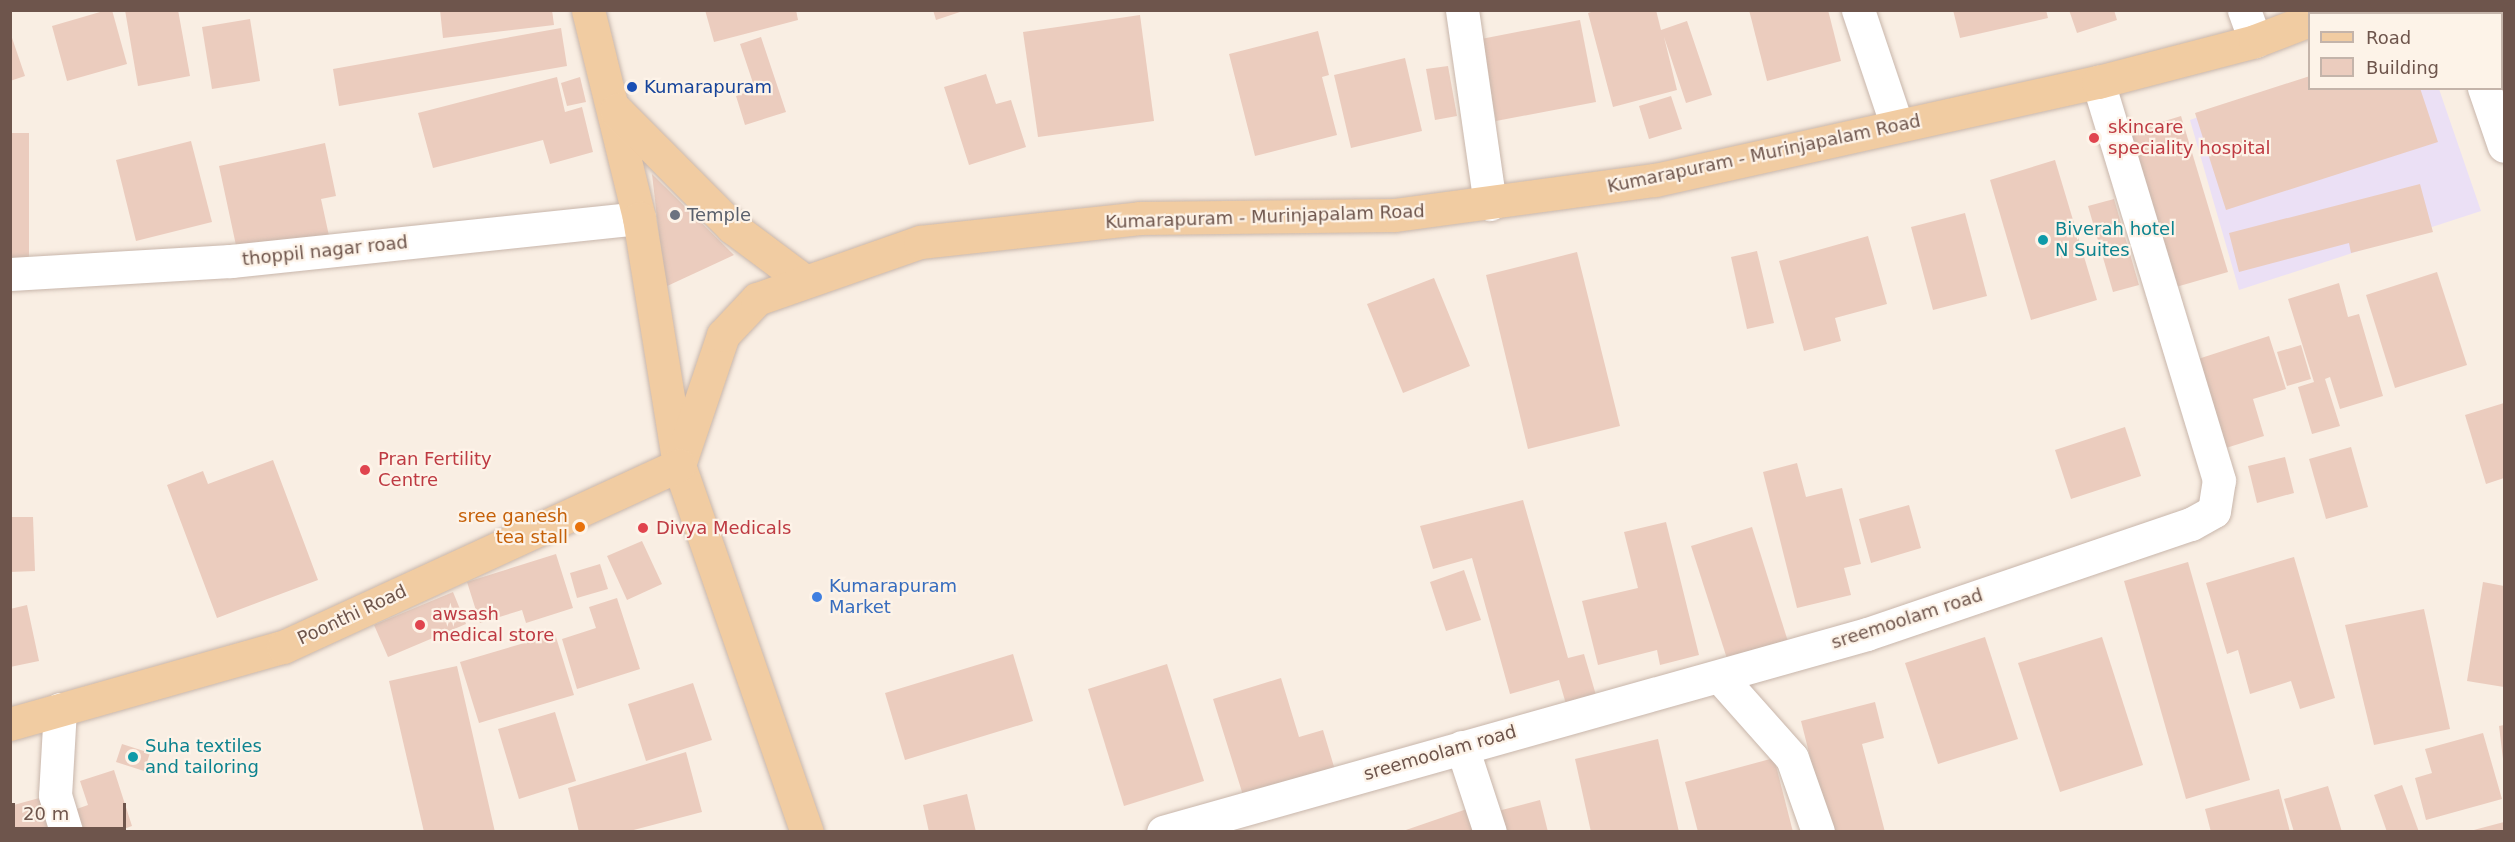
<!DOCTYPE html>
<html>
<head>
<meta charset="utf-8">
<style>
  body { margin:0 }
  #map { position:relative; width:2515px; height:842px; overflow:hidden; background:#f9eee3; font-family:"DejaVu Sans",sans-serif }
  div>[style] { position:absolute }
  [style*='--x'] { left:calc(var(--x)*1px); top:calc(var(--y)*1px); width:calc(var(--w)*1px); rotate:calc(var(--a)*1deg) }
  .education>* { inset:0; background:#ebe0f5 }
  .building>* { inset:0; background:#ebccbe }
  .roads { filter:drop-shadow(0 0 2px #c8b6ab) drop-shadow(0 0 2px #c8b6ab) }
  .minor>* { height:33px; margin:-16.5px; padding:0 16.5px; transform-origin:16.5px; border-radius:16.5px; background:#fff }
  .major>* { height:33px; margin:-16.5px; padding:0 16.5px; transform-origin:16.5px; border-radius:16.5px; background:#f1cca2 }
  .dots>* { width:16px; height:16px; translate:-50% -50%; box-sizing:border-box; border:3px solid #fdf3e8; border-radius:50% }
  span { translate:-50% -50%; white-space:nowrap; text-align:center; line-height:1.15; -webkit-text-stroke:4.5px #fdf3e8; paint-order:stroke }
  .transit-label { font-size:18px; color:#164399 }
  .left { translate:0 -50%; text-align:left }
  .health-label { font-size:18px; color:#be3a42 }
  .street-label { font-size:18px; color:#6e554c }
  .worship-label { font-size:18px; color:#5b616d }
  .culture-label { font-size:18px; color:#0d838f }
  .food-label { font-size:18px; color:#c56008 }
  .right { translate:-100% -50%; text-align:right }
  .shop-label { font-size:18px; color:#366cbe }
  .frame { position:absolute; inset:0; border:12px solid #6e554c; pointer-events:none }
  .legend { position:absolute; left:2308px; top:12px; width:195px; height:78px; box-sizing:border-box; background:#fdf3e8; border:2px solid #c4b4aa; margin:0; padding:8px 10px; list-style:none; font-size:18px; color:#6e554c }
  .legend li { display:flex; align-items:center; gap:12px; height:30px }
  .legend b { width:30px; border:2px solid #c4b4aa }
  .scale { position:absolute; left:12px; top:803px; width:114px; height:27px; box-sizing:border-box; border:3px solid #6e554c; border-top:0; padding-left:8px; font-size:18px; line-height:21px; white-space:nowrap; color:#6e554c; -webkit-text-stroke:4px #fdf3e8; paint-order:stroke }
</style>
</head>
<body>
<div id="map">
  <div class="education">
    <i style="clip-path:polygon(2309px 78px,2310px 88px,2439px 89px,2481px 211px,2239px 290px,2190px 120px)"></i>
  </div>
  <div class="building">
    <i style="clip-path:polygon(107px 10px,112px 10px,127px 64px,67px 81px,52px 26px)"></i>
    <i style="clip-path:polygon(125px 10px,178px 10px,190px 76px,138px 86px)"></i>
    <i style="clip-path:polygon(440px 10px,552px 10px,554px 25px,443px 38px)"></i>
    <i style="clip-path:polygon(705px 10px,796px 10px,798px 20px,714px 42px)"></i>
    <i style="clip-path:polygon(933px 10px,963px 10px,963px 11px,936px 20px)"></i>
    <i style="clip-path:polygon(1597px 10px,1656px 10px,1661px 30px,1687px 21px,1712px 95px,1686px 103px,1664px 37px,1677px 90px,1613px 107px,1588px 13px)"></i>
    <i style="clip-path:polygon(1749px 10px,1828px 10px,1841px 61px,1767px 81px)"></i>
    <i style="clip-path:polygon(1953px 10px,2046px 10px,2048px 18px,1960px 38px)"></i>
    <i style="clip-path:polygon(2069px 10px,2114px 10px,2117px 20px,2077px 33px)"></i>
    <i style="clip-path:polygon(2495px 10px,2504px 10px,2504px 39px,2502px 14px)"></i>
    <i style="clip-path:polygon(1140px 15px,1154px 121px,1038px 137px,1023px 32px)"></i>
    <i style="clip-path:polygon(250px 19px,260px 81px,212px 89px,202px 27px)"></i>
    <i style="clip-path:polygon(1580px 20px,1596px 102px,1496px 121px,1481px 39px)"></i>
    <i style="clip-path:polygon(561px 28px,567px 66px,339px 106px,333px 69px)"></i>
    <i style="clip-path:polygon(1318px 31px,1329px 75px,1322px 77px,1337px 135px,1255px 156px,1229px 54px)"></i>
    <i style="clip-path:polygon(10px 32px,25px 76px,10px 81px)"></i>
    <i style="clip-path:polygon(761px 37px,786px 112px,745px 125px,736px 96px,755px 89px,740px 44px)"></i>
    <i style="clip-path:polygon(1405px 58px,1422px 131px,1351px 148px,1334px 75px)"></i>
    <i style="clip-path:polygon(1448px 66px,1457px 116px,1435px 120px,1426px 69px)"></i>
    <i style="clip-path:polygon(986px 74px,996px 104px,1011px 100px,1026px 147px,969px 165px,944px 87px)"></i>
    <i style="clip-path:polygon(2310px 76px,2310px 88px,2420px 88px,2438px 142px,2226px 210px,2195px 113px)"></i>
    <i style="clip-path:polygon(557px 77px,565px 112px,582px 107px,593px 152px,550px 164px,543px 140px,433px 168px,418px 113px)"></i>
    <i style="clip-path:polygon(580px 77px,586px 102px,567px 106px,561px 83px)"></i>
    <i style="clip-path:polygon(1671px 96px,1682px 129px,1649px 139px,1639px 106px)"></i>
    <i style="clip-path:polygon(2181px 116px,2228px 272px,2176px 287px,2129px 132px)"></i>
    <i style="clip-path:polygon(10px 133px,29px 133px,29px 268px,10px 268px)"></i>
    <i style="clip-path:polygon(191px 141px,212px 222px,136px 241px,116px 160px)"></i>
    <i style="clip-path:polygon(325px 143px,336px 196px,321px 199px,331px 245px,240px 264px,219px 166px)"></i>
    <i style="clip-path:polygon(2055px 160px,2097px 300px,2031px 320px,1990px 180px)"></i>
    <i style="clip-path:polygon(652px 174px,734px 255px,665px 287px)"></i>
    <i style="clip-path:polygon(2420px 184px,2433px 232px,2351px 253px,2349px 243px,2239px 272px,2229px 233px)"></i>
    <i style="clip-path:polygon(2114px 199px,2139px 285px,2113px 292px,2088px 206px)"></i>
    <i style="clip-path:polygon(1965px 213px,1987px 296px,1933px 310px,1911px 227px)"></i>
    <i style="clip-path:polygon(1868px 236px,1887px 304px,1835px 318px,1841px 341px,1804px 351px,1779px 261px)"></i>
    <i style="clip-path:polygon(1757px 251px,1774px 323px,1747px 329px,1731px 257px)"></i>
    <i style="clip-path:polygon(1577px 252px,1620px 426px,1528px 449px,1486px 275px)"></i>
    <i style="clip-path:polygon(2437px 272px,2467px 365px,2395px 388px,2366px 295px)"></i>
    <i style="clip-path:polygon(1434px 278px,1470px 366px,1403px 393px,1367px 304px)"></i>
    <i style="clip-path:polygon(2339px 283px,2348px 317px,2359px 314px,2383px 396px,2340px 409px,2330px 377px,2325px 379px,2340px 426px,2312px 434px,2298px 387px,2314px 382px,2288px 299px)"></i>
    <i style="clip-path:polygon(2269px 336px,2286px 389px,2253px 399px,2264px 436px,2226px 448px,2198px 359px)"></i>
    <i style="clip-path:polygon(2301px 345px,2311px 379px,2287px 386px,2277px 352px)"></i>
    <i style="clip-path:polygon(2504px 403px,2504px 478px,2486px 484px,2465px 415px)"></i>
    <i style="clip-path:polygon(2125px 427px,2141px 476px,2071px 499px,2055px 450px)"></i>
    <i style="clip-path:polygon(2351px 447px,2368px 507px,2326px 519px,2309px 459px)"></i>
    <i style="clip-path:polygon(2285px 457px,2294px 493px,2257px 503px,2248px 466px)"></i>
    <i style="clip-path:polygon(273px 460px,318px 580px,217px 618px,167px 485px,203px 471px,208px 484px)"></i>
    <i style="clip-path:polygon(1797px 463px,1806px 497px,1842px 488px,1861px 564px,1844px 568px,1851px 595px,1797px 608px,1763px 472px)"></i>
    <i style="clip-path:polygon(1523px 500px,1568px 658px,1584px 654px,1598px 702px,1568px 711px,1559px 680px,1510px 694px,1472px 558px,1433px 569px,1420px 526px)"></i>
    <i style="clip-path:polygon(1909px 505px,1921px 548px,1871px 563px,1859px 519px)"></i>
    <i style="clip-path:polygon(10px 517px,33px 517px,35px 571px,10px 572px)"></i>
    <i style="clip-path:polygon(1666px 522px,1699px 655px,1660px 665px,1657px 650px,1598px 665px,1582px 601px,1638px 588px,1624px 532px)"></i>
    <i style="clip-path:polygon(1752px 527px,1790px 648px,1730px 668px,1691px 546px)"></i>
    <i style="clip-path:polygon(642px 541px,662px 584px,627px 600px,607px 556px)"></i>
    <i style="clip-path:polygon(556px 554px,573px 608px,526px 623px,522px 610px,480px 623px,467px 582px)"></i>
    <i style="clip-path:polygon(2294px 557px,2335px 698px,2300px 709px,2291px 681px,2250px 694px,2238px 650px,2227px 654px,2206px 583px)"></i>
    <i style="clip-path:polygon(2188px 562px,2250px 780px,2186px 799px,2124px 581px)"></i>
    <i style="clip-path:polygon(600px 564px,608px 589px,577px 598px,570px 573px)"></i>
    <i style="clip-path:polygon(1464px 570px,1481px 620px,1446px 631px,1430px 582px)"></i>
    <i style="clip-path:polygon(2483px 582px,2504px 586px,2504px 687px,2467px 681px)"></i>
    <i style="clip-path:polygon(453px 592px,466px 624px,388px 657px,374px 625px)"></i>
    <i style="clip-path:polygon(617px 598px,640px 669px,577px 689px,562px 639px,596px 628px,589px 607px)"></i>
    <i style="clip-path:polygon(27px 605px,39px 661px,10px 667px,10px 609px)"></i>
    <i style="clip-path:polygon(2424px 609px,2450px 729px,2374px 745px,2345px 625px)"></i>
    <i style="clip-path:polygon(555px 634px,574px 695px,479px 723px,460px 662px)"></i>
    <i style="clip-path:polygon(1985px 637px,2018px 739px,1938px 764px,1905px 663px)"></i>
    <i style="clip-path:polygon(2102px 637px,2143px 765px,2060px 792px,2018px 663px)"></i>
    <i style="clip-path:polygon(1013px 654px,1033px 721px,905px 760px,885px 693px)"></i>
    <i style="clip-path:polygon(1167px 664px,1204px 781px,1124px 806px,1088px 689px)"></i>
    <i style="clip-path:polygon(457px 666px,495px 832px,424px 832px,389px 681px)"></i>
    <i style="clip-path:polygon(1281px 678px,1299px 737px,1323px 730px,1338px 780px,1247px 808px,1213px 699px)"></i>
    <i style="clip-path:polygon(693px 683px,712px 740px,646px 761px,628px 704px)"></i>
    <i style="clip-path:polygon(1875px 702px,1884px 738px,1862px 744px,1885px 832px,1829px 832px,1801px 721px)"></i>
    <i style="clip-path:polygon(555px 712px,576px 781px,519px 799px,498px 729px)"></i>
    <i style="clip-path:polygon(2504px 725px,2504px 759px,2503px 759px,2499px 726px)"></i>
    <i style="clip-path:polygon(2483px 733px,2502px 799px,2426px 820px,2415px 778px,2432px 773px,2425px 749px)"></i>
    <i style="clip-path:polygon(1658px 739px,1679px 832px,1591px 832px,1575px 759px)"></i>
    <i style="clip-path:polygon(122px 744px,150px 753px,144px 771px,116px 762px)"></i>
    <i style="clip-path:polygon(686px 752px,702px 812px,626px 832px,579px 832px,568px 788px)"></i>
    <i style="clip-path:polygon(1774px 758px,1793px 832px,1698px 832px,1685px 782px)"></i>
    <i style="clip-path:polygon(114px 770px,132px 826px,115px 832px,77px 832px,71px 811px,88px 805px,80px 781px)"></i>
    <i style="clip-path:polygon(2402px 785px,2419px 832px,2387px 832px,2374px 795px)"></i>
    <i style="clip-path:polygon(2328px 786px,2342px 832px,2294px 832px,2284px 799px)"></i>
    <i style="clip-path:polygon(2279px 789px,2290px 832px,2211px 832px,2205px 809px)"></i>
    <i style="clip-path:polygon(967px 794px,976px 832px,929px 832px,923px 805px)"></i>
    <i style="clip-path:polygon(43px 797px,52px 832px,10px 832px,10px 806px)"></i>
    <i style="clip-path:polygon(1540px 800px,1548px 832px,1503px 832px,1498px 811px)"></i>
    <i style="clip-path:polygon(1467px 809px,1474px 832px,1403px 832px,1403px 831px)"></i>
    <i style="clip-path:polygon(2504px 822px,2504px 832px,2470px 832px,2470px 831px)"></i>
  </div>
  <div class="roads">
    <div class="minor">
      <i style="--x:1462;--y:10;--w:196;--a:81.8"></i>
      <i style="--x:1858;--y:10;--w:122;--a:71.4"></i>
      <i style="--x:2244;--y:10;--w:33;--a:70"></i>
      <i style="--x:2457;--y:10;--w:4;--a:76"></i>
      <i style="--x:2484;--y:88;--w:61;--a:71"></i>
      <i style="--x:10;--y:274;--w:221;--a:-3.4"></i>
      <i style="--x:231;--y:261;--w:410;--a:-6"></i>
      <i style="--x:1720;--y:677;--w:108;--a:48.4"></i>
      <i style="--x:1792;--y:758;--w:78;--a:70.6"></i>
      <i style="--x:60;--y:709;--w:86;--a:93.3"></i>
      <i style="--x:55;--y:795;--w:39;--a:73"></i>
      <i style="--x:1462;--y:747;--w:89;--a:71.8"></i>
      <i style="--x:1163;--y:832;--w:731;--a:-15.71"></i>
      <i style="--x:1867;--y:634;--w:342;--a:-18.8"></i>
      <i style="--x:2191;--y:524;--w:26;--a:-29"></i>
      <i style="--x:2214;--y:511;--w:31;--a:-81"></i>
      <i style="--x:2219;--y:480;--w:416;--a:-106.9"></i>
    </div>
    <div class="major">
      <i style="--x:588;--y:10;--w:214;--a:76.2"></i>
      <i style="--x:639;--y:218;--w:250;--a:80.8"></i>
      <i style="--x:679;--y:465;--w:389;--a:70.8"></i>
      <i style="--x:616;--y:110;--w:165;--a:45.2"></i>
      <i style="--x:732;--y:227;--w:89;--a:36.7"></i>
      <i style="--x:679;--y:465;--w:137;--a:-71.3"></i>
      <i style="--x:723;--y:335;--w:50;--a:-46.6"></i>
      <i style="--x:757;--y:299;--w:173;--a:-19.3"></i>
      <i style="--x:920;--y:242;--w:221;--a:-6.2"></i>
      <i style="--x:1140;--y:218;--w:255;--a:-0.7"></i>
      <i style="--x:1395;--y:215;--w:262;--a:-7.7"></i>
      <i style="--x:1655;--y:180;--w:454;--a:-12.5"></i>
      <i style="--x:2098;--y:82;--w:162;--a:-14.6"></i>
      <i style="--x:2255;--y:41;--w:59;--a:-20.9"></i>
      <i style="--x:10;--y:724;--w:284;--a:-15.8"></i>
      <i style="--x:283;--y:647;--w:436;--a:-24.7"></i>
    </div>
  </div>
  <div class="dots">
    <i style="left:632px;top:87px;background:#1a4fb4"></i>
    <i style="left:2094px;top:138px;background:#e0444e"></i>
    <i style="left:675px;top:215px;background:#6b7280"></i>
    <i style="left:2043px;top:240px;background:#0f9aa8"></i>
    <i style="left:365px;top:470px;background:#e0444e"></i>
    <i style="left:580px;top:527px;background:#e8710a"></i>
    <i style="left:643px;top:528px;background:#e0444e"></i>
    <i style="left:817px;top:597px;background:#3f7fe0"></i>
    <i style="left:420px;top:625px;background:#e0444e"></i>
    <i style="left:133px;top:757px;background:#0f9aa8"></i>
  </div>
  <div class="transit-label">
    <span class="left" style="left:644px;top:87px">Kumarapuram</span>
  </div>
  <div class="health-label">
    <span class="left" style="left:2108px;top:138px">skincare<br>speciality hospital</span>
    <span class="left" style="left:378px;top:470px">Pran Fertility<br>Centre</span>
    <span class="left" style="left:656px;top:528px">Divya Medicals</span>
    <span class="left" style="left:432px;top:625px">awsash<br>medical store</span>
  </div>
  <div class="street-label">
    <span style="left:1764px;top:154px;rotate:-12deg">Kumarapuram - Murinjapalam Road</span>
    <span style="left:1265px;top:217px;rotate:-2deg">Kumarapuram - Murinjapalam Road</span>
    <span style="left:325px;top:251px;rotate:-6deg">thoppil nagar road</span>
    <span style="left:352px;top:615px;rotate:-25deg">Poonthi Road</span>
    <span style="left:1907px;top:619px;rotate:-18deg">sreemoolam road</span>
    <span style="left:1440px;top:753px;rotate:-16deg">sreemoolam road</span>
  </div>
  <div class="worship-label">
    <span class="left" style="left:687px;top:215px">Temple</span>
  </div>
  <div class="culture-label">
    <span class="left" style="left:2055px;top:240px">Biverah hotel<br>N Suites</span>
    <span class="left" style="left:145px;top:757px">Suha textiles<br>and tailoring</span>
  </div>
  <div class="food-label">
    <span class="right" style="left:568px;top:527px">sree ganesh<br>tea stall</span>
  </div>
  <div class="shop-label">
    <span class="left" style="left:829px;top:597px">Kumarapuram<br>Market</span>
  </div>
  <div class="frame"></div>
  <ul class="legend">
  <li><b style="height:8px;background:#f1cca2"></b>Road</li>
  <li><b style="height:16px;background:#ebccbe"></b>Building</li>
  </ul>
  <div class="scale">20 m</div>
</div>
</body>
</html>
